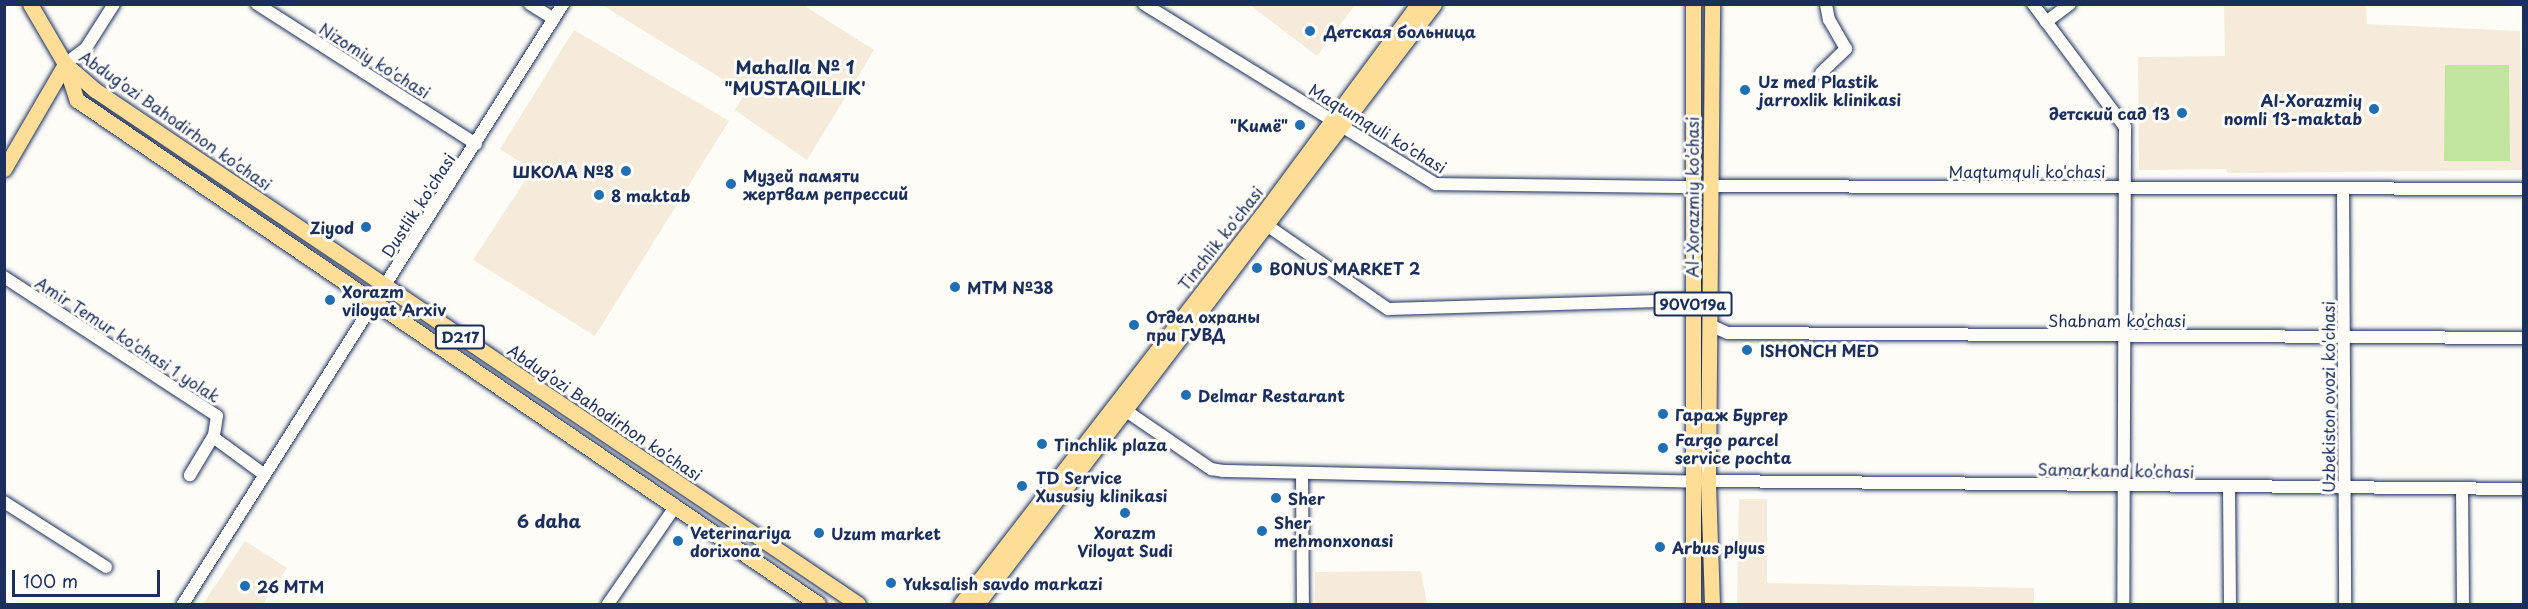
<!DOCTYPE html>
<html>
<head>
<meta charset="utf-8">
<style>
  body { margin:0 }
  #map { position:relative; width:2528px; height:609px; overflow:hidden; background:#fdfcf7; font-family:"Playpen Sans",sans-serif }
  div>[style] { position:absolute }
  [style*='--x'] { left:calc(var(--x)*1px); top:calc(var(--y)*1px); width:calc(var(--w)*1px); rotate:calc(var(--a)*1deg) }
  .built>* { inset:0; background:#f6eada }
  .green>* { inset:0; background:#c1e59f }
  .roads { filter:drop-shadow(0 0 2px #1b2f5e) drop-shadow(0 0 2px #1b2f5e) }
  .minor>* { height:12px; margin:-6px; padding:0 6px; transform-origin:6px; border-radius:6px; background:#fdfcf7 }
  .major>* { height:15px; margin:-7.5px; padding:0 7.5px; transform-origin:7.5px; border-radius:7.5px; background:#fedd96 }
  .dots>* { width:16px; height:16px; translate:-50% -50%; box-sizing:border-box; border:3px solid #fdfcf7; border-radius:50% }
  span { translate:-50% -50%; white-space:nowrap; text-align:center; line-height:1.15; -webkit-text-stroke:6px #fdfcf7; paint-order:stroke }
  .shield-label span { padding:2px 4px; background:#fdfcf7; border:2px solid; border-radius:4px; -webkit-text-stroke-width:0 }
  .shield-label { font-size:15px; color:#1b2f5e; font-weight:700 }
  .poi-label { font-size:16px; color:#1b2f5e; font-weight:700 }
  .left { translate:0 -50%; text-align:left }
  .right { translate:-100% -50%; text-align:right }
  .street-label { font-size:16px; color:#1b2f5e }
  .neighbourhood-label { font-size:18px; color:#1b2f5e; font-weight:700 }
  .frame { position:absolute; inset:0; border:6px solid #1b2f5e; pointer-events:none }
  .scale { position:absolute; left:12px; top:570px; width:148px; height:27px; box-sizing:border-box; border:3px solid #1b2f5e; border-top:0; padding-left:8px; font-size:18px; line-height:21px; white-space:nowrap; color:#1b2f5e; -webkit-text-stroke:4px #fdfcf7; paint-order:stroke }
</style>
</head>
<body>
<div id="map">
  <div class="built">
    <i style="clip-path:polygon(602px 5px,803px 5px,874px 50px,807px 160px,735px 110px,745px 93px)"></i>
    <i style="clip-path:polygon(1250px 5px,1355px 5px,1317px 56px)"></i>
    <i style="clip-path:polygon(2224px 5px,2366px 5px,2367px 24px,2520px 31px,2523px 170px,2227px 173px,2226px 169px,2139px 170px,2138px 57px,2225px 56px)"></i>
    <i style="clip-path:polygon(574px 30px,729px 121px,595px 336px,473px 260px,532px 170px,500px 149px)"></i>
    <i style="clip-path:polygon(1739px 499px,1767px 499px,1767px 583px,2034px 588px,2034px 604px,1737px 604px)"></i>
    <i style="clip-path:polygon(245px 541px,287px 568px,263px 604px,203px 604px)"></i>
    <i style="clip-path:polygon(1421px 571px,1427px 604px,1315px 604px,1315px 572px)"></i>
  </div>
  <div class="green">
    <i style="clip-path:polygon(2445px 65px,2509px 65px,2510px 161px,2444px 161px)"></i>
  </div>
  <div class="roads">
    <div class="minor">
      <i style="--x:257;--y:4;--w:260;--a:32.6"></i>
      <i style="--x:530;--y:4;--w:28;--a:32"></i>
      <i style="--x:1144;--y:4;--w:343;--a:31.7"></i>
      <i style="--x:1436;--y:184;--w:257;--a:0.7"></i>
      <i style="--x:2033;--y:4;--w:154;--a:53.2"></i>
      <i style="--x:2125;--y:127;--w:477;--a:90.2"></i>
      <i style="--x:2046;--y:22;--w:30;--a:-37"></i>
      <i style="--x:65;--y:64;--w:26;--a:-37"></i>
      <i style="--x:86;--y:48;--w:52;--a:-57.5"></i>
      <i style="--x:1821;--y:73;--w:35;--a:-44"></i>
      <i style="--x:1846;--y:49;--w:34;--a:-120"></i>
      <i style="--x:1829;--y:20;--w:16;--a:-101"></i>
      <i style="--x:1710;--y:186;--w:814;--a:0.21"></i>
      <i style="--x:2343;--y:189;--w:415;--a:89.7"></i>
      <i style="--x:1268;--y:226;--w:146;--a:34.7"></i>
      <i style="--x:1388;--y:309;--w:305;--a:-1.7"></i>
      <i style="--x:4;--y:277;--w:254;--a:33.1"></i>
      <i style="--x:217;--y:416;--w:19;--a:99"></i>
      <i style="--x:214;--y:435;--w:47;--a:121"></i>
      <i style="--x:1712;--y:326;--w:17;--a:24"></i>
      <i style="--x:1728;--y:333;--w:796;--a:0.36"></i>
      <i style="--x:1119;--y:406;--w:112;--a:34.4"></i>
      <i style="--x:1211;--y:469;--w:12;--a:9"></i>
      <i style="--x:1223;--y:471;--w:470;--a:1.3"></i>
      <i style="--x:213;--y:437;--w:64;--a:36.2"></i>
      <i style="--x:1302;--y:474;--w:130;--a:89.6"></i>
      <i style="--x:1708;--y:481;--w:816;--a:0.56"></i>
      <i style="--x:2462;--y:488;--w:116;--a:89.5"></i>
      <i style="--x:2229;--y:489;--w:115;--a:89.5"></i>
      <i style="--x:4;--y:502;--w:121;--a:32.5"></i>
      <i style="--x:183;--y:604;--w:710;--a:-57.65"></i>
      <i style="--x:608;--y:604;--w:118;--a:-55.4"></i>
    </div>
    <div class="major">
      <i style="--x:30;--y:4;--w:69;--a:59.7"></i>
      <i style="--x:65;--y:64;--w:40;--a:41"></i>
      <i style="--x:95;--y:90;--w:920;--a:33.97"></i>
      <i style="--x:1693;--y:4;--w:600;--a:90"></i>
      <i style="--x:65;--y:64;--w:38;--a:72"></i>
      <i style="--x:77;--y:100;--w:896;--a:34.22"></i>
      <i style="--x:4;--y:169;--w:121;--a:-59.8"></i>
      <i style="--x:961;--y:604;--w:492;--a:-52.3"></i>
      <i style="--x:1262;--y:215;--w:262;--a:-53.5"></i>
      <i style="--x:977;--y:604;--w:754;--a:-52.7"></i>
      <i style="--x:1712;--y:604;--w:123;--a:-91.9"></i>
      <i style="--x:1708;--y:481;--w:477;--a:-89.5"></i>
    </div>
  </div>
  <div class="dots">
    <i style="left:1310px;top:31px;background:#1f6fb2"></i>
    <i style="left:1745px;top:90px;background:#1f6fb2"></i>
    <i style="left:2374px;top:109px;background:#1f6fb2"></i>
    <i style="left:2182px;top:113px;background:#1f6fb2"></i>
    <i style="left:1300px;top:125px;background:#1f6fb2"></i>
    <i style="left:626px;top:171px;background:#1f6fb2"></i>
    <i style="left:731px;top:184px;background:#1f6fb2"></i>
    <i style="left:599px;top:195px;background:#1f6fb2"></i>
    <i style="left:366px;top:227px;background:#1f6fb2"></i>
    <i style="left:1257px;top:268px;background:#1f6fb2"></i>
    <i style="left:955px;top:287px;background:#1f6fb2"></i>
    <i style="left:330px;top:300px;background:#1f6fb2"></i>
    <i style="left:1134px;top:325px;background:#1f6fb2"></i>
    <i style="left:1747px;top:350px;background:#1f6fb2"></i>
    <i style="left:1186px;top:395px;background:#1f6fb2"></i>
    <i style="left:1663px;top:414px;background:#1f6fb2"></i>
    <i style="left:1042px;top:444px;background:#1f6fb2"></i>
    <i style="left:1663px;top:448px;background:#1f6fb2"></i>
    <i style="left:1022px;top:486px;background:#1f6fb2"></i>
    <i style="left:1276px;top:498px;background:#1f6fb2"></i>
    <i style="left:1125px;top:513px;background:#1f6fb2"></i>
    <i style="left:1262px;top:531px;background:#1f6fb2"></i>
    <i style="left:819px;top:533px;background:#1f6fb2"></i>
    <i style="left:678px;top:541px;background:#1f6fb2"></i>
    <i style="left:1660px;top:547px;background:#1f6fb2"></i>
    <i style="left:891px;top:583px;background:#1f6fb2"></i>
    <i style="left:245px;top:586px;background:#1f6fb2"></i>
  </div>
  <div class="shield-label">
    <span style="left:1693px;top:304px">90V019a</span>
    <span style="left:460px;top:337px">D217</span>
  </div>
  <div class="poi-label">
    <span class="left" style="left:1324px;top:31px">Детская больница</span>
    <span class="left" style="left:1758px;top:90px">Uz med Plastik<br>jarroxlik klinikasi</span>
    <span class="right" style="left:2362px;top:109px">Аl-Xоrаzmiy<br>nоmli 13-mаktаb</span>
    <span class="right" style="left:2170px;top:113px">детский сад 13</span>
    <span class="right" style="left:1288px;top:125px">"Кимё"</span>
    <span class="right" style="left:614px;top:171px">ШКОЛА №8</span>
    <span class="left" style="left:743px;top:184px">Музей памяти<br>жертвам репрессий</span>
    <span class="left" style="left:611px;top:195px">8 maktab</span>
    <span class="right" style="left:354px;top:227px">Ziyod</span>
    <span class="left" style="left:1269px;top:268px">BONUS MARKET 2</span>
    <span class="left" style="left:967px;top:287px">МТМ №38</span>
    <span class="left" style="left:342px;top:300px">Xorazm<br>viloyat Arxiv</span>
    <span class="left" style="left:1146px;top:325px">Отдел охраны<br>при ГУВД</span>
    <span class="left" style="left:1760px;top:350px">ISHONCH MED</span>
    <span class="left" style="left:1198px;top:395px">Delmar Restarant</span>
    <span class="left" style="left:1675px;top:414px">Гараж Бургер</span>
    <span class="left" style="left:1675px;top:448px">Fargo parcel<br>service pochta</span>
    <span class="left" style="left:1054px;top:444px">Tinchlik plaza</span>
    <span class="left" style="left:1036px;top:486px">TD Service<br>Xususiy klinikasi</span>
    <span class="left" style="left:1288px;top:498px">Sher</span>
    <span class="left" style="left:1274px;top:531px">Sher<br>mehmonxonasi</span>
    <span class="left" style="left:690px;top:541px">Veterinariya<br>dorixona</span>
    <span style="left:1125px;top:541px">Xorazm<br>Viloyat Sudi</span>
    <span class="left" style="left:831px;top:533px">Uzum market</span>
    <span class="left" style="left:1672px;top:547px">Arbus plyus</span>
    <span class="left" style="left:903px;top:583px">Yuksalish savdo markazi</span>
    <span class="left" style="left:257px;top:586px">26 MTM</span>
  </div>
  <div class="street-label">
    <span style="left:375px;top:60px;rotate:32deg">Nizomiy ko'chasi</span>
    <span style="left:176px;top:120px;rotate:35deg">Abdug’ozi Bahodirhon ko’chasi</span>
    <span style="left:1378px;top:128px;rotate:31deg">Maqtumquli ko'chasi</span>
    <span style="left:2027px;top:171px">Maqtumquli ko'chasi</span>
    <span style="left:1692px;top:197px;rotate:-90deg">Al-Xorazmiy ko’chasi</span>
    <span style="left:418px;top:205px;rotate:-57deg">Dustlik ko'chasi</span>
    <span style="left:1220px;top:238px;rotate:-52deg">Tinchlik ko'chasi</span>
    <span style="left:2117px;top:320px">Shabnam ko’chasi</span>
    <span style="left:128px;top:339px;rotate:33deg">Amir Temur ko'chasi 1 yolak</span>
    <span style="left:2328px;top:397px;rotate:-90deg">Uzbekiston ovozi ko'chasi</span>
    <span style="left:605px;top:412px;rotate:34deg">Abdug’ozi Bahodirhon ko’chasi</span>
    <span style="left:2116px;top:470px;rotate:1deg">Samarkand ko’chasi</span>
  </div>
  <div class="neighbourhood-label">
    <span style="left:795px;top:78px">Mahalla № 1<br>"MUSTAQILLIK'</span>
    <span style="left:549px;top:521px">6 daha</span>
  </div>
  <div class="frame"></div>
  <div class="scale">100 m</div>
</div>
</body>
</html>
